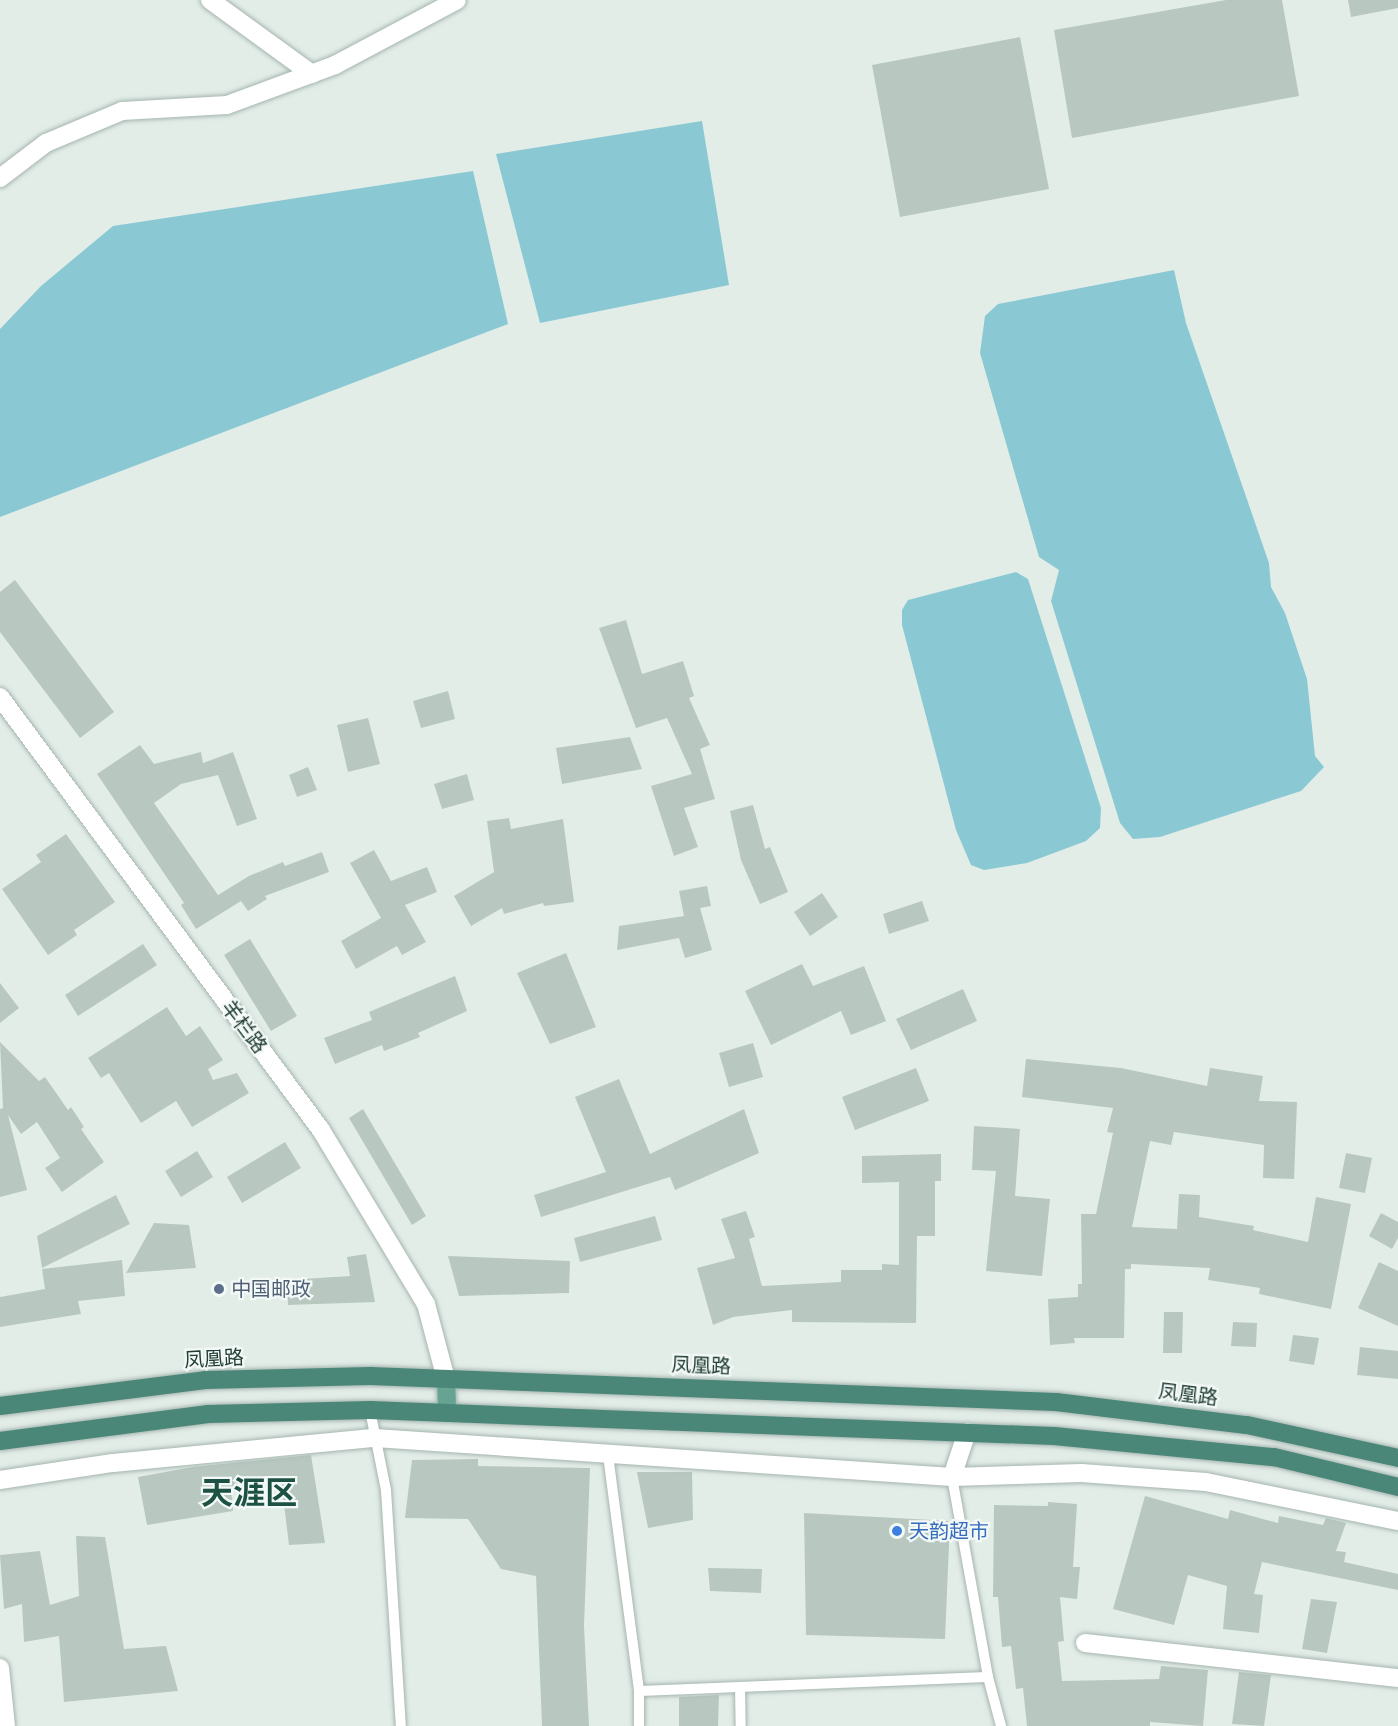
<!DOCTYPE html>
<html>
<head>
<meta charset="utf-8">
<style>
  body { margin:0 }
  #map { position:relative; width:1398px; height:1726px; overflow:hidden; background:#e3ede8; font-family:Helvetica,"Noto Sans SC",sans-serif }
  div>[style] { position:absolute }
  [style*='--x'] { left:calc(var(--x)*1px); top:calc(var(--y)*1px); width:calc(var(--w)*1px); rotate:calc(var(--a)*1deg) }
  .water>* { inset:0; background:#8ac9d3 }
  .building>* { inset:0; background:#b8c8c1 }
  .roads { filter:drop-shadow(0 0 2px #a5b5af) drop-shadow(0 0 2px #a5b5af) }
  .service>* { height:10px; margin:-5px; padding:0 5px; transform-origin:5px; border-radius:5px; background:#fff }
  .minor>* { height:18px; margin:-9px; padding:0 9px; transform-origin:9px; border-radius:9px; background:#fff }
  .primary>* { height:18px; margin:-9px; padding:0 9px; transform-origin:9px; border-radius:9px; background:#66a392 }
  .trunk>* { height:18px; margin:-9px; padding:0 9px; transform-origin:9px; border-radius:9px; background:#4a8778 }
  .dots>* { width:16px; height:16px; translate:-50% -50%; box-sizing:border-box; border:3px solid #f3f9f6; border-radius:50% }
  span { translate:-50% -50%; white-space:nowrap; text-align:center; line-height:1.15; -webkit-text-stroke:4.5px #f3f9f6; paint-order:stroke }
  .street-label { font-size:20px; color:#223e36 }
  .service-label { font-size:20px; color:#4e5e75 }
  .left { translate:0 -50%; text-align:left }
  .shop-label { font-size:20px; color:#366cbe }
  .town-label { font-size:32px; color:#1d5144; font-weight:700 }
</style>
</head>
<body>
<div id="map">
  <div class="water">
    <i style="clip-path:polygon(702px 121px,729px 285px,540px 323px,496px 154px)"></i>
    <i style="clip-path:polygon(473px 171px,508px 324px,0 517px,0 329px,41px 286px,113px 226px)"></i>
    <i style="clip-path:polygon(1174px 270px,1186px 323px,1269px 563px,1271px 587px,1285px 613px,1307px 679px,1315px 756px,1324px 767px,1301px 791px,1160px 837px,1133px 839px,1120px 823px,1051px 601px,1059px 570px,1039px 557px,980px 353px,985px 316px,998px 304px)"></i>
    <i style="clip-path:polygon(1016px 572px,1028px 579px,1101px 808px,1100px 828px,1086px 841px,1027px 863px,984px 870px,971px 865px,956px 830px,902px 625px,902px 610px,908px 600px)"></i>
  </div>
  <div class="building">
    <i style="clip-path:polygon(1226px 0,1282px 0,1299px 96px,1072px 138px,1054px 30px)"></i>
    <i style="clip-path:polygon(1348px 0,1398px 0,1398px 8px,1351px 17px)"></i>
    <i style="clip-path:polygon(1020px 37px,1049px 189px,900px 217px,872px 65px)"></i>
    <i style="clip-path:polygon(15px 580px,114px 712px,80px 738px,0 632px,0 592px)"></i>
    <i style="clip-path:polygon(626px 620px,642px 674px,683px 661px,694px 696px,689px 698px,710px 745px,700px 749px,715px 799px,684px 808px,698px 847px,674px 856px,651px 786px,692px 774px,667px 718px,636px 728px,599px 628px)"></i>
    <i style="clip-path:polygon(448px 691px,455px 719px,421px 728px,413px 701px)"></i>
    <i style="clip-path:polygon(368px 718px,380px 764px,348px 772px,337px 725px)"></i>
    <i style="clip-path:polygon(630px 737px,642px 769px,562px 784px,556px 748px)"></i>
    <i style="clip-path:polygon(140px 745px,154px 764px,201px 752px,203px 763px,233px 752px,257px 819px,237px 826px,218px 775px,181px 784px,154px 803px,218px 895px,249px 876px,283px 862px,285px 866px,322px 852px,329px 872px,265px 896px,267px 899px,248px 911px,241px 901px,196px 929px,181px 905px,184px 903px,97px 774px)"></i>
    <i style="clip-path:polygon(308px 767px,317px 790px,297px 797px,289px 775px)"></i>
    <i style="clip-path:polygon(467px 774px,474px 800px,442px 809px,434px 784px)"></i>
    <i style="clip-path:polygon(753px 805px,765px 849px,770px 847px,788px 892px,760px 904px,741px 860px,730px 811px)"></i>
    <i style="clip-path:polygon(509px 818px,511px 829px,563px 819px,574px 902px,544px 906px,543px 903px,504px 914px,502px 908px,471px 926px,454px 896px,494px 872px,487px 821px)"></i>
    <i style="clip-path:polygon(66px 834px,115px 902px,74px 930px,77px 935px,48px 955px,2px 889px,41px 862px,36px 855px)"></i>
    <i style="clip-path:polygon(374px 850px,391px 881px,427px 867px,437px 892px,405px 905px,426px 942px,402px 955px,397px 946px,356px 969px,341px 941px,381px 918px,350px 863px)"></i>
    <i style="clip-path:polygon(707px 886px,711px 906px,700px 908px,712px 950px,685px 958px,679px 938px,617px 950px,619px 926px,684px 916px,679px 891px)"></i>
    <i style="clip-path:polygon(822px 893px,838px 917px,810px 936px,794px 912px)"></i>
    <i style="clip-path:polygon(922px 901px,929px 921px,889px 934px,883px 914px)"></i>
    <i style="clip-path:polygon(250px 939px,297px 1016px,271px 1031px,224px 955px)"></i>
    <i style="clip-path:polygon(143px 944px,157px 965px,78px 1016px,65px 995px)"></i>
    <i style="clip-path:polygon(566px 953px,596px 1027px,550px 1044px,517px 973px)"></i>
    <i style="clip-path:polygon(802px 964px,813px 986px,864px 966px,886px 1021px,851px 1035px,841px 1011px,771px 1045px,745px 991px)"></i>
    <i style="clip-path:polygon(455px 976px,467px 1011px,418px 1033px,420px 1037px,384px 1051px,382px 1045px,335px 1064px,324px 1038px,372px 1020px,369px 1012px)"></i>
    <i style="clip-path:polygon(0 983px,19px 1008px,0 1023px)"></i>
    <i style="clip-path:polygon(963px 989px,977px 1021px,911px 1050px,896px 1019px)"></i>
    <i style="clip-path:polygon(167px 1007px,186px 1036px,200px 1026px,223px 1060px,208px 1069px,213px 1080px,237px 1073px,249px 1093px,192px 1127px,176px 1101px,141px 1123px,109px 1073px,101px 1078px,88px 1058px)"></i>
    <i style="clip-path:polygon(0 1042px,39px 1081px,45px 1077px,68px 1110px,71px 1107px,84px 1127px,81px 1129px,104px 1162px,62px 1192px,45px 1168px,60px 1158px,37px 1122px,21px 1134px,8px 1115px,27px 1190px,0 1197px,0 1109px,3px 1108px)"></i>
    <i style="clip-path:polygon(753px 1043px,763px 1077px,729px 1087px,719px 1053px)"></i>
    <i style="clip-path:polygon(1026px 1059px,1121px 1068px,1207px 1086px,1210px 1068px,1263px 1076px,1259px 1101px,1297px 1102px,1294px 1179px,1263px 1178px,1264px 1145px,1174px 1132px,1171px 1145px,1150px 1141px,1132px 1227px,1177px 1229px,1179px 1194px,1200px 1195px,1199px 1217px,1254px 1226px,1253px 1230px,1308px 1242px,1316px 1197px,1351px 1204px,1331px 1309px,1259px 1294px,1260px 1288px,1208px 1280px,1210px 1268px,1131px 1264px,1131px 1269px,1125px 1269px,1124px 1338px,1074px 1338px,1075px 1343px,1050px 1345px,1048px 1299px,1078px 1297px,1078px 1284px,1082px 1284px,1081px 1214px,1096px 1214px,1113px 1133px,1107px 1132px,1113px 1108px,1022px 1097px)"></i>
    <i style="clip-path:polygon(916px 1068px,929px 1101px,855px 1130px,842px 1097px)"></i>
    <i style="clip-path:polygon(619px 1079px,650px 1154px,744px 1109px,759px 1153px,675px 1190px,670px 1177px,541px 1217px,534px 1195px,606px 1172px,575px 1097px)"></i>
    <i style="clip-path:polygon(363px 1109px,426px 1216px,412px 1225px,349px 1118px)"></i>
    <i style="clip-path:polygon(974px 1126px,1020px 1129px,1015px 1196px,1050px 1199px,1042px 1276px,986px 1271px,996px 1171px,972px 1170px)"></i>
    <i style="clip-path:polygon(285px 1142px,301px 1168px,242px 1203px,227px 1177px)"></i>
    <i style="clip-path:polygon(197px 1151px,213px 1177px,181px 1197px,165px 1171px)"></i>
    <i style="clip-path:polygon(1346px 1153px,1372px 1158px,1365px 1193px,1339px 1188px)"></i>
    <i style="clip-path:polygon(941px 1154px,941px 1181px,935px 1181px,935px 1236px,917px 1236px,916px 1323px,792px 1322px,792px 1310px,733px 1317px,713px 1325px,697px 1268px,735px 1258px,721px 1219px,746px 1211px,755px 1237px,749px 1239px,762px 1286px,841px 1282px,841px 1270px,882px 1270px,882px 1264px,899px 1265px,899px 1182px,862px 1183px,862px 1156px)"></i>
    <i style="clip-path:polygon(116px 1195px,130px 1224px,42px 1268px,37px 1236px)"></i>
    <i style="clip-path:polygon(1381px 1213px,1398px 1222px,1398px 1238px,1392px 1249px,1369px 1236px)"></i>
    <i style="clip-path:polygon(655px 1216px,662px 1240px,580px 1262px,574px 1238px)"></i>
    <i style="clip-path:polygon(154px 1223px,189px 1225px,196px 1268px,126px 1273px)"></i>
    <i style="clip-path:polygon(366px 1254px,375px 1302px,288px 1305px,287px 1280px,350px 1276px,347px 1257px)"></i>
    <i style="clip-path:polygon(448px 1256px,570px 1261px,569px 1293px,459px 1296px)"></i>
    <i style="clip-path:polygon(122px 1260px,125px 1296px,78px 1301px,81px 1314px,0 1327px,0 1297px,45px 1289px,42px 1269px)"></i>
    <i style="clip-path:polygon(1379px 1262px,1398px 1271px,1398px 1326px,1358px 1308px)"></i>
    <i style="clip-path:polygon(1164px 1312px,1183px 1312px,1182px 1353px,1163px 1353px)"></i>
    <i style="clip-path:polygon(1233px 1322px,1257px 1323px,1256px 1347px,1231px 1346px)"></i>
    <i style="clip-path:polygon(1293px 1335px,1319px 1338px,1314px 1365px,1289px 1361px)"></i>
    <i style="clip-path:polygon(1360px 1347px,1398px 1351px,1398px 1379px,1357px 1375px)"></i>
    <i style="clip-path:polygon(311px 1455px,325px 1543px,289px 1545px,281px 1480px,231px 1489px,233px 1511px,147px 1525px,138px 1477px,193px 1467px)"></i>
    <i style="clip-path:polygon(478px 1459px,478px 1466px,590px 1468px,584px 1626px,589px 1726px,542px 1726px,536px 1576px,501px 1569px,468px 1519px,405px 1518px,412px 1460px)"></i>
    <i style="clip-path:polygon(637px 1472px,692px 1472px,693px 1520px,648px 1528px)"></i>
    <i style="clip-path:polygon(1145px 1496px,1228px 1519px,1230px 1510px,1278px 1523px,1279px 1516px,1323px 1525px,1326px 1518px,1346px 1523px,1336px 1551px,1346px 1552px,1344px 1562px,1398px 1574px,1398px 1590px,1262px 1562px,1254px 1594px,1263px 1595px,1259px 1633px,1223px 1629px,1227px 1586px,1188px 1575px,1174px 1625px,1113px 1609px)"></i>
    <i style="clip-path:polygon(1048px 1502px,1077px 1504px,1073px 1567px,1080px 1567px,1077px 1599px,1060px 1597px,1064px 1641px,1058px 1642px,1062px 1681px,1159px 1679px,1161px 1666px,1208px 1670px,1203px 1726px,1150px 1722px,1150px 1726px,1027px 1726px,1023px 1688px,1016px 1689px,1011px 1646px,1002px 1647px,998px 1597px,993px 1597px,994px 1505px,1048px 1506px)"></i>
    <i style="clip-path:polygon(804px 1513px,950px 1521px,945px 1639px,806px 1635px)"></i>
    <i style="clip-path:polygon(76px 1536px,105px 1537px,124px 1649px,166px 1646px,178px 1691px,64px 1702px,59px 1636px,24px 1642px,22px 1604px,4px 1609px,0 1555px,40px 1551px,50px 1605px,79px 1596px)"></i>
    <i style="clip-path:polygon(708px 1568px,762px 1569px,761px 1593px,710px 1591px)"></i>
    <i style="clip-path:polygon(1311px 1599px,1337px 1602px,1327px 1653px,1302px 1649px)"></i>
    <i style="clip-path:polygon(1239px 1672px,1271px 1675px,1264px 1726px,1232px 1724px)"></i>
    <i style="clip-path:polygon(719px 1695px,718px 1726px,679px 1726px,679px 1697px)"></i>
  </div>
  <div class="roads">
    <div class="service">
      <i style="--x:370;--y:1410;--w:82;--a:78.7"></i>
      <i style="--x:386;--y:1490;--w:236;--a:86.4"></i>
      <i style="--x:608;--y:1455;--w:238;--a:82.5"></i>
      <i style="--x:639;--y:1691;--w:35;--a:90"></i>
      <i style="--x:988;--y:1677;--w:51;--a:75.1"></i>
      <i style="--x:740;--y:1687;--w:39;--a:89"></i>
      <i style="--x:639;--y:1691;--w:349;--a:-2.3"></i>
      <i style="--x:988;--y:1677;--w:203;--a:-100.2"></i>
    </div>
    <div class="minor">
      <i style="--x:210;--y:0;--w:126;--a:36"></i>
      <i style="--x:0;--y:178;--w:58;--a:-37.3"></i>
      <i style="--x:46;--y:143;--w:82;--a:-22.8"></i>
      <i style="--x:122;--y:111;--w:105;--a:-3.3"></i>
      <i style="--x:227;--y:105;--w:115;--a:-20.3"></i>
      <i style="--x:335;--y:65;--w:138;--a:-28"></i>
      <i style="--x:0;--y:697;--w:539;--a:53.45"></i>
      <i style="--x:321;--y:1130;--w:203;--a:58.9"></i>
      <i style="--x:426;--y:1304;--w:78;--a:75.1"></i>
      <i style="--x:952;--y:1477;--w:129;--a:-1.8"></i>
      <i style="--x:1081;--y:1473;--w:125;--a:4.1"></i>
      <i style="--x:1206;--y:1482;--w:196;--a:11.5"></i>
      <i style="--x:0;--y:1480;--w:114;--a:-8.6"></i>
      <i style="--x:113;--y:1463;--w:263;--a:-5.5"></i>
      <i style="--x:375;--y:1438;--w:578;--a:3.87"></i>
      <i style="--x:952;--y:1477;--w:47;--a:-71.6"></i>
      <i style="--x:1085;--y:1643;--w:315;--a:6.4"></i>
      <i style="--x:0;--y:1668;--w:58;--a:84.1"></i>
    </div>
    <div class="primary">
      <i style="--x:446;--y:1379;--w:34;--a:88"></i>
    </div>
    <div class="trunk">
      <i style="--x:0;--y:1406;--w:207;--a:-7.2"></i>
      <i style="--x:205;--y:1380;--w:165;--a:-1.4"></i>
      <i style="--x:370;--y:1376;--w:686;--a:2.17"></i>
      <i style="--x:1056;--y:1402;--w:192;--a:6.9"></i>
      <i style="--x:1247;--y:1425;--w:155;--a:12.3"></i>
      <i style="--x:0;--y:1441;--w:210;--a:-7.4"></i>
      <i style="--x:208;--y:1414;--w:162;--a:-1.4"></i>
      <i style="--x:370;--y:1410;--w:684;--a:2.18"></i>
      <i style="--x:1054;--y:1436;--w:221;--a:5.5"></i>
      <i style="--x:1274;--y:1457;--w:128;--a:13.6"></i>
    </div>
  </div>
  <div class="dots">
    <i style="left:219px;top:1289px;background:#5c6f8a"></i>
    <i style="left:897px;top:1531px;background:#3f7fe0"></i>
  </div>
  <div class="street-label">
    <span style="left:244px;top:1027px;rotate:53deg">羊栏路</span>
    <span style="left:214px;top:1359px;rotate:-3deg">凤凰路</span>
    <span style="left:701px;top:1366px;rotate:2deg">凤凰路</span>
    <span style="left:1188px;top:1395px;rotate:7deg">凤凰路</span>
  </div>
  <div class="service-label">
    <span class="left" style="left:231px;top:1289px">中国邮政</span>
  </div>
  <div class="shop-label">
    <span class="left" style="left:909px;top:1531px">天韵超市</span>
  </div>
  <div class="town-label">
    <span style="left:249px;top:1493px">天涯区</span>
  </div>
</div>
</body>
</html>
